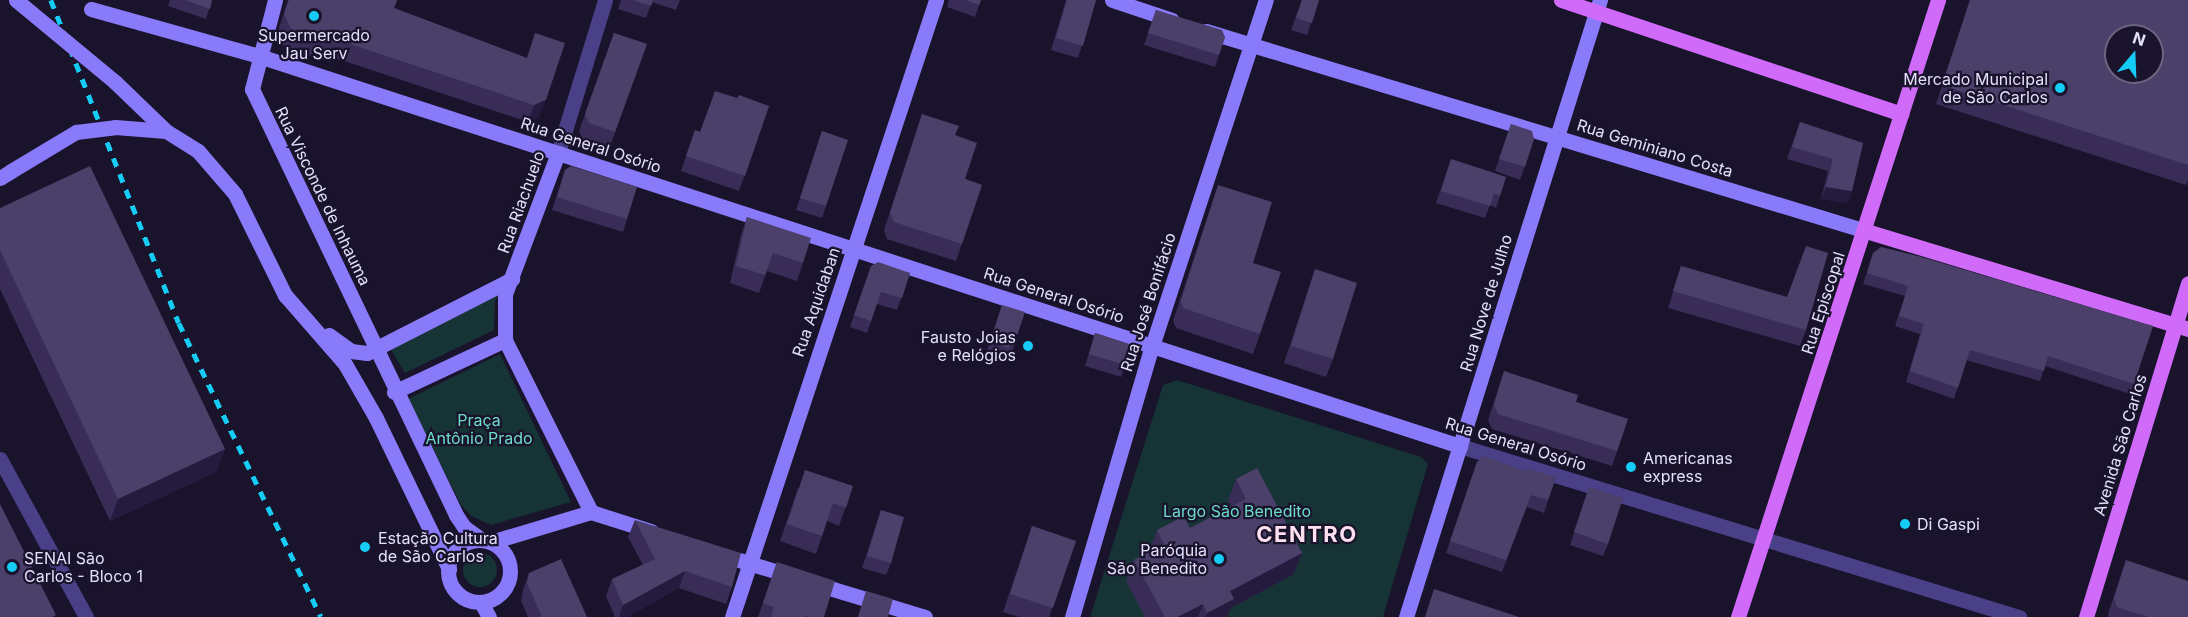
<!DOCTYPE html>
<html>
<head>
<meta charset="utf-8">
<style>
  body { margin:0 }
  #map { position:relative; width:2188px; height:617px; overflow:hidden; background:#19132b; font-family:Inter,sans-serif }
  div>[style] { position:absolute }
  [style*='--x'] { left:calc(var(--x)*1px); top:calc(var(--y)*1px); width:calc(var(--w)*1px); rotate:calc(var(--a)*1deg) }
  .green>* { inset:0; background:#163435 }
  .round { border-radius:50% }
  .street>* { height:15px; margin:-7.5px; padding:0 7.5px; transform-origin:7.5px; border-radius:7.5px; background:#494088 }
  .secondary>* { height:15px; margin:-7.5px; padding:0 7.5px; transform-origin:7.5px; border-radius:7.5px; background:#887af9 }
  .secondary>.ring { margin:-7.5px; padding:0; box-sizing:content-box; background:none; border:15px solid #887af9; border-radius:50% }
  .primary>* { height:15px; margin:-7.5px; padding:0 7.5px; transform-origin:7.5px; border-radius:7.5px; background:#cf6bf8 }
  .rail>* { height:4.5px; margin-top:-2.25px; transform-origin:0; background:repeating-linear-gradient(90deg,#14ccf5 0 9px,transparent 0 17px) }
  .secondary-bridge>* { height:15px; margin:-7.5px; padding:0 7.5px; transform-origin:7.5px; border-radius:7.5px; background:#887af9 }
  .wall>* { inset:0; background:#392d58 }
  .shaded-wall>* { inset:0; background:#241b3f }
  .building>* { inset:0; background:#4b406a }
  .dots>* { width:16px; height:16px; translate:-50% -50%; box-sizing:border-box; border:3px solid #19132b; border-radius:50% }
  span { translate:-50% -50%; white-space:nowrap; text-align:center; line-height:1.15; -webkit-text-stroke:4.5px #19132b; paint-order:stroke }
  .poi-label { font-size:16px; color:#e5dffe }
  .right { translate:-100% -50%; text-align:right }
  .left { translate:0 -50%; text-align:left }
  .street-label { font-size:16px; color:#e5dffe }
  .park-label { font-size:16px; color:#6cdcc9 }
  .district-label { font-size:22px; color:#fee0f1; font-weight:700; letter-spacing:1.5px }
  .north { position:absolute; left:2104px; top:24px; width:60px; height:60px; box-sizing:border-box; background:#19132b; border:2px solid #6b657f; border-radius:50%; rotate:19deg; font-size:16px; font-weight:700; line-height:24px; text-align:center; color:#e5dffe }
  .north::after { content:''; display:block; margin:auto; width:21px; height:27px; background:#14ccf5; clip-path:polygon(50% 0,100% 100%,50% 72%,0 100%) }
</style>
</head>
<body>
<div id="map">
  <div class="green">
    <i style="clip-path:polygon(500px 292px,495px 301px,494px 330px,405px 373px,390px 348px)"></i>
    <i style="clip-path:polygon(500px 354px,571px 502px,491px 525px,471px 516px,461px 505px,408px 399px)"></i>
    <i style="clip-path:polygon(1177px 380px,1421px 457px,1428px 464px,1383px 617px,1090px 617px,1163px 385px)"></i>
    <i class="round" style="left:463px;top:553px;width:34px;height:34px"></i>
  </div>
  <div class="street">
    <i style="--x:558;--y:153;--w:160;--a:-72.9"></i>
    <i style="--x:1460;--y:446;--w:585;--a:17.01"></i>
    <i style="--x:0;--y:459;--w:180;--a:61.4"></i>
  </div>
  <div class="secondary">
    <i style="--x:275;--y:0;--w:92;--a:104.5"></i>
    <i style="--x:252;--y:89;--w:472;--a:64.4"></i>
    <i style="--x:456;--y:515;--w:14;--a:56"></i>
    <i style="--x:464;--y:527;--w:22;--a:36"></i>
    <i style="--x:1112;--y:0;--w:63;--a:18.4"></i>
    <i style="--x:91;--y:9;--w:174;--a:15.6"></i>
    <i style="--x:259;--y:56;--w:1263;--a:17.99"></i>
    <i style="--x:1206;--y:31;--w:690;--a:16.86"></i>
    <i style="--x:166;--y:131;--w:38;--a:32"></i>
    <i style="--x:198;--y:151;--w:57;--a:49.3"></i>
    <i style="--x:235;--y:194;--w:113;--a:63.7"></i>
    <i style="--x:285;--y:295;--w:91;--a:49"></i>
    <i style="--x:345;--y:364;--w:62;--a:60.1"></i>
    <i style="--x:376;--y:418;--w:168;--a:64.2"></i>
    <i style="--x:558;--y:153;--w:151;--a:110.6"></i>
    <i style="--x:505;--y:294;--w:46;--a:90"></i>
    <i style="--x:505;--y:340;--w:192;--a:63.4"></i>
    <i style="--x:0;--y:178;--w:13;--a:-32"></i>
    <i style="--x:329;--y:335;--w:27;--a:36"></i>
    <i style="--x:351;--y:351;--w:16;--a:7"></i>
    <i style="--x:367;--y:353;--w:163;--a:-27"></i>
    <i style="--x:394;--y:392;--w:123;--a:-25.1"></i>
    <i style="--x:591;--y:512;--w:63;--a:17.6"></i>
    <i class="ring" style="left:448px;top:540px;width:47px;height:47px"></i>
    <i style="--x:491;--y:542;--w:104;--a:-16.7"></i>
    <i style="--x:739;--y:560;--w:54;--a:17.1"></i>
    <i style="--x:813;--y:583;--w:117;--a:16.9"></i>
    <i style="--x:481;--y:602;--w:17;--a:62"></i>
    <i style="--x:732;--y:617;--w:650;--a:-71.7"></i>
    <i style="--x:1072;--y:617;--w:283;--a:-73.6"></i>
    <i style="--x:1152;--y:346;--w:364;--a:-71.8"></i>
    <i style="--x:1406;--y:617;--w:647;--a:-72.55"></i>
  </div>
  <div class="primary">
    <i style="--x:1561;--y:0;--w:359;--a:18.5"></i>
    <i style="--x:1866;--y:231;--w:337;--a:16.9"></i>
    <i style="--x:1738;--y:617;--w:649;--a:-72.04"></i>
    <i style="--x:2086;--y:617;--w:349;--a:-73"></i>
  </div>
  <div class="rail">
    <i style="--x:51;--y:0;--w:347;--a:68.4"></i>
    <i style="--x:179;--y:323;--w:326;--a:64.2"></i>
  </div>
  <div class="secondary-bridge">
    <i style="--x:16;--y:0;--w:129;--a:39.6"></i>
    <i style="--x:115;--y:82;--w:71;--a:43.9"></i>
    <i style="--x:11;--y:171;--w:76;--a:-31"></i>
    <i style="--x:76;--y:132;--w:39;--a:-7"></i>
    <i style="--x:115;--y:127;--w:51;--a:4.5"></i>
  </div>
  <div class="wall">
    <i style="clip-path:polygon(170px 0,212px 0,206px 19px,168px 6px)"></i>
    <i style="clip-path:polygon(288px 0,397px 0,394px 8px,526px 58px,539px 117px,528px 122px,332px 57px,330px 62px,284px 47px,278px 31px)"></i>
    <i style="clip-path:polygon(621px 0,680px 0,676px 10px,652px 2px,646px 18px,618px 9px)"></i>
    <i style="clip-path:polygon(949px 0,981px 0,975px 17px,947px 7px)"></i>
    <i style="clip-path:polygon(1066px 0,1096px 0,1078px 58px,1051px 50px)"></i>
    <i style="clip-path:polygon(1302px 0,1319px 0,1307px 35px,1291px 30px)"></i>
    <i style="clip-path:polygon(1970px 0,2188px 0,2188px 180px,2186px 185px,1936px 104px)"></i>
    <i style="clip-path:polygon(1156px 10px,1225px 37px,1215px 67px,1144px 45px)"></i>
    <i style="clip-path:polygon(614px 33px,647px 44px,609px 149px,583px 140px,579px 131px)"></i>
    <i style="clip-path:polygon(737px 98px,769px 106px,739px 191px,681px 171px,695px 130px,700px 132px)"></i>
    <i style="clip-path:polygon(922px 114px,955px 135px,965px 179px,982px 185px,956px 261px,887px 239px,884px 230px)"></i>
    <i style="clip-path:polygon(1800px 122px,1863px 143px,1852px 191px,1848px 203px,1821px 199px,1828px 171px,1787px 159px)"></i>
    <i style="clip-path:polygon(1511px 124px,1534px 139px,1520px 180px,1495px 171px)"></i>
    <i style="clip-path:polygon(822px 131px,826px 206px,822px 218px,796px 210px)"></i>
    <i style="clip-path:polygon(1451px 159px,1506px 177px,1496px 208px,1490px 205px,1485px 218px,1436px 203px)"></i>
    <i style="clip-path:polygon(565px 170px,627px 219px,623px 232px,552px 210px)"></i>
    <i style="clip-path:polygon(1218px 185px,1253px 263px,1260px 334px,1253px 354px,1176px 328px,1173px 321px)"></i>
    <i style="clip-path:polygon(0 208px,225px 449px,216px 472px,110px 521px,0 289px)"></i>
    <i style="clip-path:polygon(747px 217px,803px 263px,797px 281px,767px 271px,759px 293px,730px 283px,741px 235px)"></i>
    <i style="clip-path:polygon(1873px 253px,2153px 326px,2130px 394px,2045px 366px,2040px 381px,1966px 360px,1954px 399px,1906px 382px,1920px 334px,1895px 326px,1905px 296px,1863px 284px)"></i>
    <i style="clip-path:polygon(871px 266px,910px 273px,897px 310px,877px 304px,867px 333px,850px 327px)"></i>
    <i style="clip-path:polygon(1681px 266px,1787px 297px,1806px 330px,1800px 346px,1668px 308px)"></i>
    <i style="clip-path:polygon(1315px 269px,1333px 359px,1326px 377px,1284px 363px)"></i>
    <i style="clip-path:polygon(1002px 305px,1015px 342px,1011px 355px,1007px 354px,1005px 360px,986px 354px)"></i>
    <i style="clip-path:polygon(1095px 333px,1132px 345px,1121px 377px,1085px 366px)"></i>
    <i style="clip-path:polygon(1504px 371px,1576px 402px,1628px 419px,1612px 466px,1492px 429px,1488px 420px)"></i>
    <i style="clip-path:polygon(1477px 462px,1556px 477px,1544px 513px,1527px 507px,1502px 572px,1446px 553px)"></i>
    <i style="clip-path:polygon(1236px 479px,1302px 553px,1294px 574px,1231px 608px,1227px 617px,1145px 617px,1126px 581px,1134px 560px,1149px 552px,1157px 530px,1190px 528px,1231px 507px,1228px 501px)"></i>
    <i style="clip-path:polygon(853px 486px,839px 526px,827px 521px,816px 554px,780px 541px,798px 488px)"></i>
    <i style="clip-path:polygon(1585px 499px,1608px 544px,1603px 556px,1570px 545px)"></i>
    <i style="clip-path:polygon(881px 510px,891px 563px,886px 575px,862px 568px)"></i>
    <i style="clip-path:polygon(635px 520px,732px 587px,726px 604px,679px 588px,627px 617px,615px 617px,606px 596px,612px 579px,643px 565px,628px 537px)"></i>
    <i style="clip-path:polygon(1032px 526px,1076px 541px,1049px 617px,1019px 617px,1003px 612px)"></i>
    <i style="clip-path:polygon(2126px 560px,2188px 617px,2109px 617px,2108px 614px)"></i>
    <i style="clip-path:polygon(777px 562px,824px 617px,758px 617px)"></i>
    <i style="clip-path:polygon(529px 573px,587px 617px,528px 617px,521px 601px,523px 590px)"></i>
  </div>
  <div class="shaded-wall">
    <i style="clip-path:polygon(546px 100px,539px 117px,528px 122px,534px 105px)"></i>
    <i style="clip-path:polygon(1826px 187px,1852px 191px,1848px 203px,1821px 199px)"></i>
    <i style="clip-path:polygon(225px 449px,216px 472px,110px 521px,118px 499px)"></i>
    <i style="clip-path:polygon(1302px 553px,1294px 574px,1231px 608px,1227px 617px,1206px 617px,1207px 613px,1230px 591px)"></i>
    <i style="clip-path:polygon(685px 571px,679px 588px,627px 617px,619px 617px,623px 605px)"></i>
    <i style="clip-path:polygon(1203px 604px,1198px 617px,1177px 617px)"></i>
  </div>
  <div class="building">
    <i style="clip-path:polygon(185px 0,212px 0,210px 9px)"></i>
    <i style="clip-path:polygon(289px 0,397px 0,394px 8px,527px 58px,535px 33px,565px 43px,546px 100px,534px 105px,338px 40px,336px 44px,291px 29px,284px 14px)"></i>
    <i style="clip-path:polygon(633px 0,653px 0,651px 6px)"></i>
    <i style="clip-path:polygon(966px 0,981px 0,979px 5px)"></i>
    <i style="clip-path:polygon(1067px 0,1096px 0,1083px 46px,1056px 38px)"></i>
    <i style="clip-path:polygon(1302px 0,1319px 0,1312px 23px,1296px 18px)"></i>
    <i style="clip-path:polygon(evenodd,1970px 0,2188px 0,2188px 165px,1942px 85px,1970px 0,2116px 36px,2152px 36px,2152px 72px,2116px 72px,2116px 36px)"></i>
    <i style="clip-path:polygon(1156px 10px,1222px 30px,1225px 37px,1219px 55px,1148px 33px)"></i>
    <i style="clip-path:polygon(614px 33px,647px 44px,615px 132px,589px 123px,585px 114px)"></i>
    <i style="clip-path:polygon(715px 91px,737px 98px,739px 95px,769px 106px,745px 176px,686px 156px,695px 130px,700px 132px)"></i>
    <i style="clip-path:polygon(922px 114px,959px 126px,955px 135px,977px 143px,965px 179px,982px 185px,962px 244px,894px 222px,890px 213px)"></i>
    <i style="clip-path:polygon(1800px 122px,1863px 143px,1852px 191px,1826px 187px,1833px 159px,1792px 147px)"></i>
    <i style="clip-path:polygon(1511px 124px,1532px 131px,1534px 139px,1525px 167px,1499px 159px)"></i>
    <i style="clip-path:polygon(822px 131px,848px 140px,826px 206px,800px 198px)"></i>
    <i style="clip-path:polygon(1451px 159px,1506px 177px,1500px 196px,1494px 193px,1490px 206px,1441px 191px)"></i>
    <i style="clip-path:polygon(90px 166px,225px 449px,118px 499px,0 250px,0 208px)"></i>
    <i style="clip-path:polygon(571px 166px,637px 187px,627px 219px,557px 197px,565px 170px)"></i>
    <i style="clip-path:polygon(1218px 185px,1272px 202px,1253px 263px,1281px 272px,1260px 334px,1183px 308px,1181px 301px)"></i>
    <i style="clip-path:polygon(747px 217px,811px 238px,803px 263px,773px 253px,765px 275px,736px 266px)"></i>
    <i style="clip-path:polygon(1806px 246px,1828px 253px,1806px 330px,1673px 291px,1681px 266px,1787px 297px)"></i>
    <i style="clip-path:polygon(1881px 247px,1918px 256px,2153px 326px,2134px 384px,2048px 356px,2044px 371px,1970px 350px,1958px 388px,1910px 371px,1924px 324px,1899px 316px,1908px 286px,1867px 273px,1873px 253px)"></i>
    <i style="clip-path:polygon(878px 262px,910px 273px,902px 298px,881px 292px,871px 321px,854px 315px,871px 266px)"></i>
    <i style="clip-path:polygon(1315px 269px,1357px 283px,1333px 359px,1291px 346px)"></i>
    <i style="clip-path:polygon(1002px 305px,1025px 312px,1015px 342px,1011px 341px,1009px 348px,990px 342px)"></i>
    <i style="clip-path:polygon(1095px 333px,1132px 345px,1125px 365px,1089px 354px)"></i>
    <i style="clip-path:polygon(1504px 371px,1578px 395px,1576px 402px,1628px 419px,1617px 451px,1498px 414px,1494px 405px)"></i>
    <i style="clip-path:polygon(1484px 456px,1526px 471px,1527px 468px,1556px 477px,1548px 500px,1531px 495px,1506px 560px,1450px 541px,1477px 462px)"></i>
    <i style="clip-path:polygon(1257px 468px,1302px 553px,1230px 591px,1234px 599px,1207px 613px,1203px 604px,1177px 617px,1165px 617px,1134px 560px,1164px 544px,1157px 530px,1184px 516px,1190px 528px,1246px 499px,1236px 479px)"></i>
    <i style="clip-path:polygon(805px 470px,853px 486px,846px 508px,833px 503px,822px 536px,787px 524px)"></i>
    <i style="clip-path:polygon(1589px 487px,1623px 498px,1608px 544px,1574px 532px)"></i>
    <i style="clip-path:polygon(0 504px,56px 615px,52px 617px,0 617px)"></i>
    <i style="clip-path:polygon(881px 510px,904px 517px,891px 563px,867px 556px)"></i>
    <i style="clip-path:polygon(635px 520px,741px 553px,732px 587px,685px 571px,623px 605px,612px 579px,655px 559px)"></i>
    <i style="clip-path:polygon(1032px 526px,1076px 541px,1053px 608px,1010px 594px)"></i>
    <i style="clip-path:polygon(561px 559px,587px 617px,542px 617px,527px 583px,529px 573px)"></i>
    <i style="clip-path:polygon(2126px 560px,2188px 581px,2188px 617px,2148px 617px,2117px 607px,2114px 598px)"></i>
    <i style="clip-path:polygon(777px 562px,835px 581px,824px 617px,810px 617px,806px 616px,805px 617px,771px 617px,774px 607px,763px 603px)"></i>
    <i style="clip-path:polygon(1434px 589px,1519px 617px,1425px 617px)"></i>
    <i style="clip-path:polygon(866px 591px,893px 599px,888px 617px,858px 617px)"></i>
  </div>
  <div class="dots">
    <i style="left:314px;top:16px;background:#14ccf5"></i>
    <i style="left:2060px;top:88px;background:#14ccf5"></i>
    <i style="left:1028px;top:346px;background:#14ccf5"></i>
    <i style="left:1631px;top:467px;background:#14ccf5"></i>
    <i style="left:1905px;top:524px;background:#14ccf5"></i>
    <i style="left:365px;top:547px;background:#14ccf5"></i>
    <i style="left:1219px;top:559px;background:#14ccf5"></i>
    <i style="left:12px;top:567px;background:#14ccf5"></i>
  </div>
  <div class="poi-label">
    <span style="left:314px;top:44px">Supermercado<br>Jau Serv</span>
    <span class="right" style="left:2048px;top:88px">Mercado Municipal<br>de São Carlos</span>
    <span class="right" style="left:1016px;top:346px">Fausto Joias<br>e Relógios</span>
    <span class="left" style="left:1643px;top:467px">Americanas<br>express</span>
    <span class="left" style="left:1917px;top:524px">Di Gaspi</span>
    <span class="left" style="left:378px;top:547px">Estação Cultura<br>de São Carlos</span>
    <span class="right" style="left:1207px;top:559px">Paróquia<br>São Benedito</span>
    <span class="left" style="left:24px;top:567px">SENAI São<br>Carlos - Bloco 1</span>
  </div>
  <div class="street-label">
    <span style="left:591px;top:145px;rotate:18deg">Rua General Osório</span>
    <span style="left:1655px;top:148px;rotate:17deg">Rua Geminiano Costa</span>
    <span style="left:323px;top:196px;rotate:64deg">Rua Visconde de Inhauma</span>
    <span style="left:521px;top:202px;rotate:-70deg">Rua Riachuelo</span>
    <span style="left:1054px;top:295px;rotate:18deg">Rua General Osório</span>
    <span style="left:816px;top:302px;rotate:-71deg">Rua Aquidaban</span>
    <span style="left:1148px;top:302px;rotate:-72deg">Rua José Bonifácio</span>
    <span style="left:1486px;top:303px;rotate:-73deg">Rua Nove de Julho</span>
    <span style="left:1823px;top:303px;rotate:-72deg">Rua Episcopal</span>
    <span style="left:1516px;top:444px;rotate:17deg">Rua General Osório</span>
    <span style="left:2120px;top:445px;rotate:-73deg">Avenida São Carlos</span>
  </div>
  <div class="park-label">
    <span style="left:479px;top:429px">Praça<br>Antônio Prado</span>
    <span style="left:1237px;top:511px">Largo São Benedito</span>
  </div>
  <div class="district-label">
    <span style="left:1307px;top:535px">CENTRO</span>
  </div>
  <div class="north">N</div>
</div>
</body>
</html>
